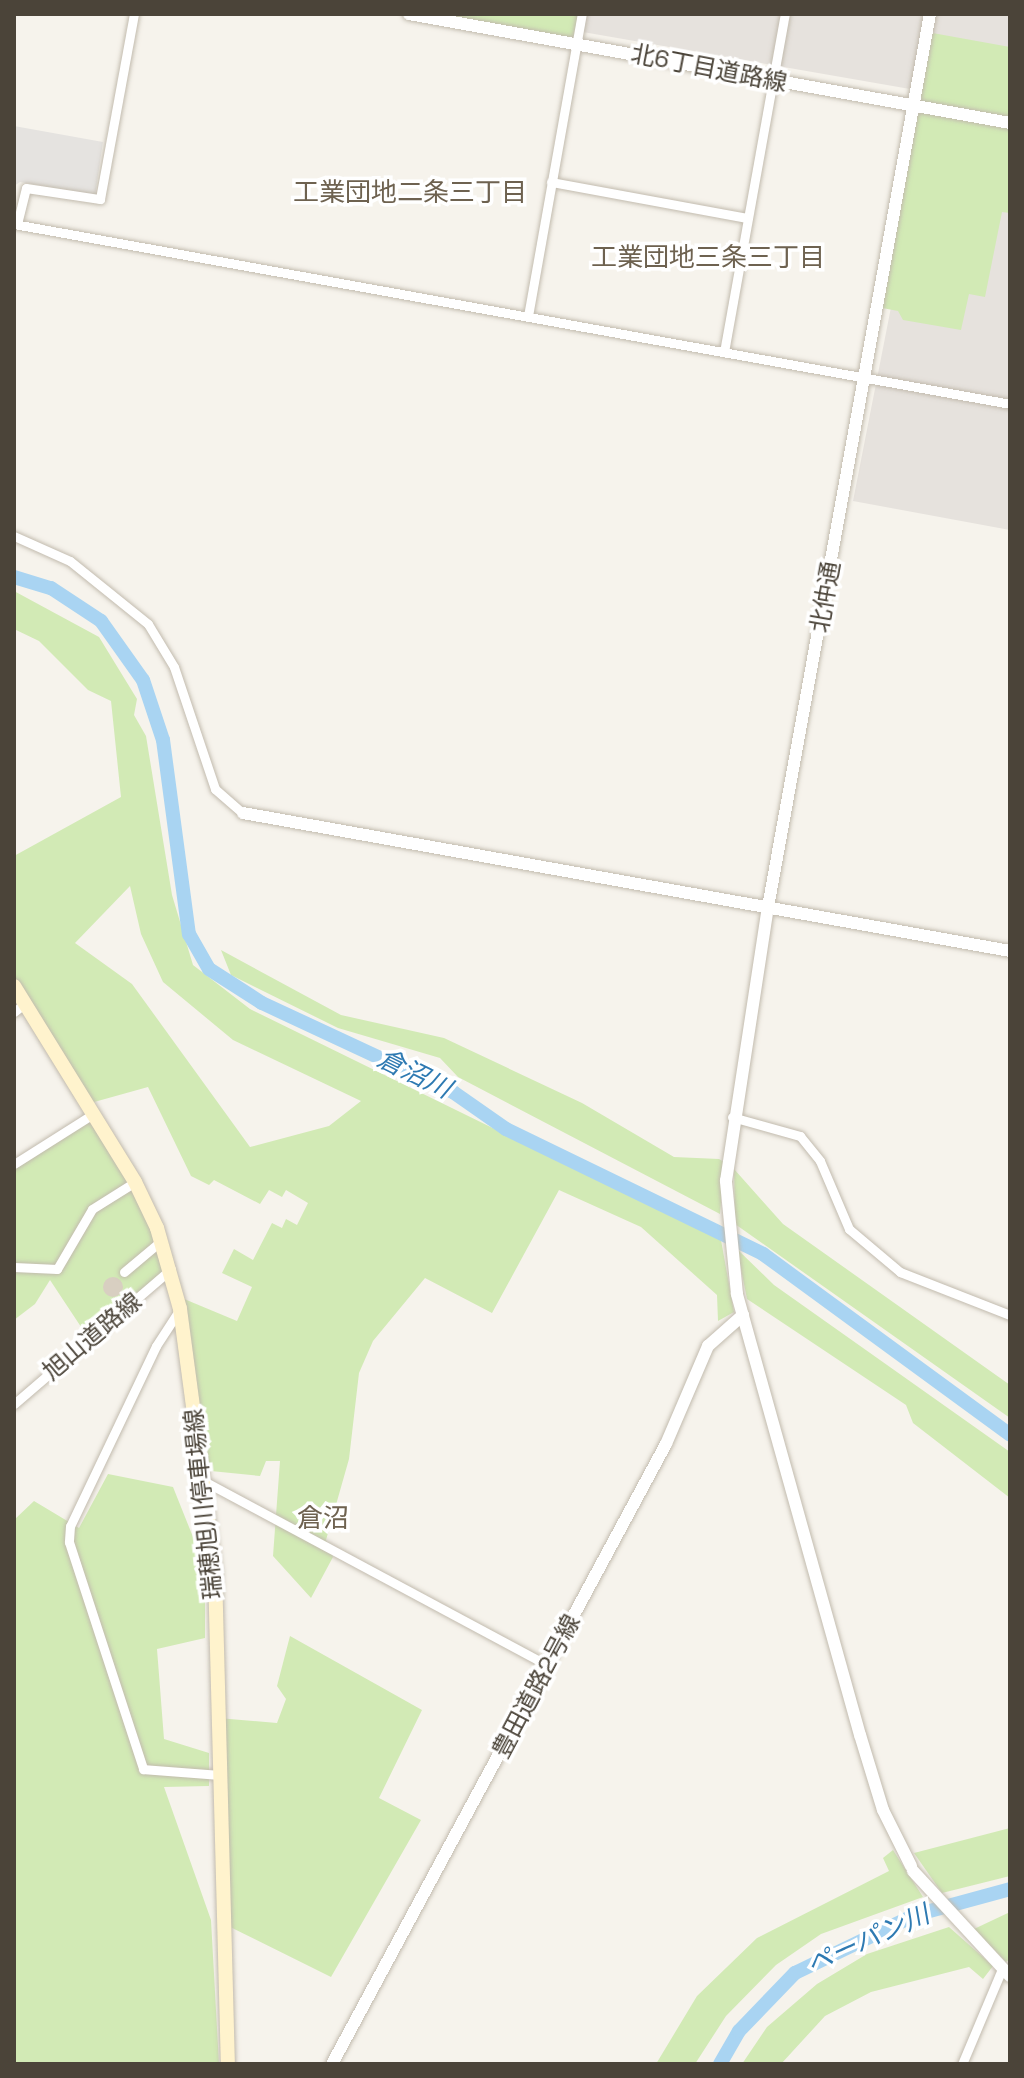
<!DOCTYPE html>
<html>
<head>
<meta charset="utf-8">
<style>
  body { margin:0 }
  #map { position:relative; width:1024px; height:2078px; overflow:hidden; background:#f6f3ec; font-family:"Space Grotesk","Noto Sans JP",sans-serif }
  div>[style] { position:absolute }
  [style*='--x'] { left:calc(var(--x)*1px); top:calc(var(--y)*1px); width:calc(var(--w)*1px); rotate:calc(var(--a)*1deg) }
  .industrial>* { inset:0; background:#e6e2dd }
  .green>* { inset:0; background:#d2eab5 }
  .parking>* { inset:0; background:#e5e3e0 }
  .river>* { height:14px; margin:-7px; padding:0 7px; transform-origin:7px; border-radius:7px; background:#a9d4f2 }
  .building>* { inset:0; background:#d8cfc1 }
  .round { border-radius:50% }
  .roads { filter:drop-shadow(0 0 2px #c2bbae) drop-shadow(0 0 2px #c2bbae) }
  .minor>* { height:9px; margin:-4.5px; padding:0 4.5px; transform-origin:4.5px; border-radius:4.5px; background:#fff }
  .tertiary>* { height:12px; margin:-6px; padding:0 6px; transform-origin:6px; border-radius:6px; background:#fff }
  .secondary>* { height:14px; margin:-7px; padding:0 7px; transform-origin:7px; border-radius:7px; background:#fff3cd }
  span { translate:-50% -50%; white-space:nowrap; text-align:center; line-height:1.15; -webkit-text-stroke:7px #fff; paint-order:stroke }
  .street-label { font-size:24px; color:#4b4439 }
  .neighbourhood-label { font-size:26px; color:#6e6250 }
  .water-label { font-size:26px; color:#2e7ab2; font-style:italic }
  .frame { position:absolute; inset:0; border:16px solid #4b4439; pointer-events:none }
</style>
</head>
<body>
<div id="map">
  <div class="industrial">
    <i style="clip-path:polygon(479px 14px,1010px 14px,1010px 530px,853px 501px,933px 93px)"></i>
  </div>
  <div class="green">
    <i style="clip-path:polygon(454px 14px,582px 14px,577px 44px,452px 22px)"></i>
    <i style="clip-path:polygon(927px 32px,1010px 47px,1010px 213px,1002px 212px,985px 297px,969px 294px,961px 330px,903px 320px,898px 311px,877px 307px)"></i>
    <i style="clip-path:polygon(evenodd,14px 591px,99px 637px,137px 699px,134px 715px,146px 736px,172px 895px,193px 965px,250px 1009px,721px 1240px,734px 1312px,718px 1321px,717px 1295px,641px 1227px,559px 1190px,492px 1313px,425px 1278px,373px 1341px,359px 1373px,349px 1459px,326px 1540px,333px 1557px,311px 1598px,273px 1556px,280px 1461px,266px 1461px,260px 1476px,201px 1470px,177px 1296px,237px 1321px,252px 1287px,222px 1273px,234px 1249px,253px 1260px,272px 1223px,282px 1228px,286px 1219px,297px 1225px,308px 1203px,286px 1190px,282px 1197px,269px 1190px,260px 1204px,214px 1180px,209px 1185px,191px 1176px,148px 1087px,87px 1104px,14px 986px,14px 856px,121px 797px,111px 701px,88px 690px,39px 641px,14px 629px,14px 591px,130px 886px,141px 934px,163px 982px,233px 1040px,361px 1101px,329px 1126px,250px 1147px,132px 984px,75px 943px,130px 886px)"></i>
    <i style="clip-path:polygon(221px 950px,341px 1015px,444px 1038px,582px 1103px,674px 1157px,719px 1159px,724px 1162px,720px 1214px,458px 1077px,440px 1058px,338px 1028px,231px 975px)"></i>
    <i style="clip-path:polygon(93px 1114px,171px 1269px,89px 1339px,50px 1280px,35px 1304px,14px 1320px,14px 1164px)"></i>
    <i style="clip-path:polygon(734px 1169px,783px 1224px,1010px 1385px,1010px 1418px,735px 1224px)"></i>
    <i style="clip-path:polygon(737px 1249px,774px 1285px,1010px 1452px,1010px 1498px,913px 1423px,906px 1405px,747px 1299px)"></i>
    <i style="clip-path:polygon(108px 1474px,173px 1487px,205px 1567px,205px 1638px,157px 1649px,164px 1739px,209px 1753px,209px 1786px,164px 1787px,211px 1920px,219px 2064px,14px 2064px,14px 1520px,34px 1501px,79px 1528px)"></i>
    <i style="clip-path:polygon(290px 1636px,422px 1710px,379px 1798px,421px 1820px,331px 1977px,222px 1923px,218px 1718px,277px 1723px,286px 1699px,277px 1686px)"></i>
    <i style="clip-path:polygon(1010px 1828px,1010px 1876px,942px 1893px,914px 1853px)"></i>
    <i style="clip-path:polygon(893px 1850px,923px 1897px,821px 1934px,776px 1965px,726px 2016px,695px 2064px,656px 2064px,697px 1996px,757px 1938px,889px 1871px,883px 1858px)"></i>
    <i style="clip-path:polygon(1010px 1912px,1010px 1959px,1006px 1962px,974px 1929px)"></i>
    <i style="clip-path:polygon(949px 1927px,993px 1966px,983px 1979px,969px 1967px,871px 1992px,825px 2016px,781px 2064px,742px 2064px,767px 2027px,817px 1984px,867px 1954px)"></i>
  </div>
  <div class="parking">
    <i style="clip-path:polygon(14px 126px,103px 142px,95px 195px,20px 182px,14px 186px)"></i>
  </div>
  <div class="river">
    <i style="--x:14;--y:577;--w:39;--a:17"></i>
    <i style="--x:51;--y:588;--w:60;--a:33.4"></i>
    <i style="--x:101;--y:621;--w:72;--a:54.6"></i>
    <i style="--x:143;--y:680;--w:63;--a:71.6"></i>
    <i style="--x:163;--y:740;--w:196;--a:82.4"></i>
    <i style="--x:189;--y:934;--w:40;--a:60.3"></i>
    <i style="--x:209;--y:969;--w:63;--a:32.7"></i>
    <i style="--x:262;--y:1003;--w:211;--a:25"></i>
    <i style="--x:453;--y:1092;--w:65;--a:34.9"></i>
    <i style="--x:506;--y:1129;--w:286;--a:25.9"></i>
    <i style="--x:763;--y:1254;--w:306;--a:36.2"></i>
    <i style="--x:720;--y:2064;--w:38;--a:-60"></i>
    <i style="--x:739;--y:2031;--w:81;--a:-46"></i>
    <i style="--x:795;--y:1973;--w:133;--a:-25.8"></i>
    <i style="--x:915;--y:1915;--w:98;--a:-15.3"></i>
  </div>
  <div class="building">
    <i class="round" style="left:103px;top:1277px;width:20px;height:20px"></i>
  </div>
  <div class="roads">
    <div class="minor">
      <i style="--x:551;--y:182;--w:199;--a:10.4"></i>
      <i style="--x:14;--y:224;--w:1012;--a:10.24"></i>
      <i style="--x:17;--y:224;--w:37;--a:-76"></i>
      <i style="--x:26;--y:188;--w:75;--a:8.5"></i>
      <i style="--x:100;--y:199;--w:188;--a:-79.6"></i>
      <i style="--x:528;--y:316;--w:307;--a:-79.9"></i>
      <i style="--x:724;--y:352;--w:343;--a:-79.8"></i>
      <i style="--x:14;--y:536;--w:61;--a:24.1"></i>
      <i style="--x:70;--y:561;--w:100;--a:38.9"></i>
      <i style="--x:148;--y:624;--w:50;--a:58.8"></i>
      <i style="--x:174;--y:667;--w:129;--a:71.4"></i>
      <i style="--x:215;--y:789;--w:37;--a:41"></i>
      <i style="--x:14;--y:1012;--w:13;--a:-39"></i>
      <i style="--x:732;--y:1117;--w:71;--a:15.6"></i>
      <i style="--x:800;--y:1136;--w:32;--a:51"></i>
      <i style="--x:820;--y:1161;--w:74;--a:66.9"></i>
      <i style="--x:849;--y:1229;--w:67;--a:40.1"></i>
      <i style="--x:900;--y:1272;--w:118;--a:21.4"></i>
      <i style="--x:14;--y:1164;--w:93;--a:-32.3"></i>
      <i style="--x:14;--y:1267;--w:43;--a:2.7"></i>
      <i style="--x:57;--y:1269;--w:69;--a:-59.7"></i>
      <i style="--x:92;--y:1209;--w:51;--a:-32.1"></i>
      <i style="--x:124;--y:1272;--w:48;--a:-40"></i>
      <i style="--x:180;--y:1309;--w:44;--a:123"></i>
      <i style="--x:156;--y:1346;--w:199;--a:115.5"></i>
      <i style="--x:70;--y:1526;--w:16;--a:94"></i>
      <i style="--x:69;--y:1542;--w:239;--a:71.9"></i>
      <i style="--x:143;--y:1769;--w:76;--a:4.5"></i>
      <i style="--x:14;--y:1404;--w:207;--a:-40.7"></i>
      <i style="--x:202;--y:1480;--w:391;--a:28.2"></i>
      <i style="--x:962;--y:2064;--w:103;--a:-67.2"></i>
    </div>
    <div class="tertiary">
      <i style="--x:409;--y:14;--w:611;--a:10.28"></i>
      <i style="--x:243;--y:813;--w:779;--a:10.2"></i>
      <i style="--x:911;--y:1866;--w:63;--a:-116.6"></i>
      <i style="--x:883;--y:1810;--w:78;--a:-107"></i>
      <i style="--x:860;--y:1735;--w:458;--a:-105.6"></i>
      <i style="--x:737;--y:1294;--w:114;--a:-95.6"></i>
      <i style="--x:726;--y:1181;--w:277;--a:-81.3"></i>
      <i style="--x:768;--y:907;--w:908;--a:-79.72"></i>
      <i style="--x:913;--y:1871;--w:143;--a:47.3"></i>
      <i style="--x:332;--y:2064;--w:704;--a:-61.69"></i>
      <i style="--x:666;--y:1444;--w:107;--a:-66.8"></i>
      <i style="--x:708;--y:1346;--w:47;--a:-41.5"></i>
    </div>
    <div class="secondary">
      <i style="--x:14;--y:986;--w:230;--a:58.3"></i>
      <i style="--x:135;--y:1182;--w:51;--a:64.4"></i>
      <i style="--x:157;--y:1228;--w:84;--a:74.1"></i>
      <i style="--x:180;--y:1309;--w:265;--a:82.4"></i>
      <i style="--x:215;--y:1572;--w:492;--a:88.5"></i>
    </div>
  </div>
  <div class="street-label">
    <span style="left:709px;top:68px;rotate:11deg">北6丁目道路線</span>
    <span style="left:825px;top:597px;rotate:-80deg">北仲通</span>
    <span style="left:92px;top:1336px;rotate:-40deg">旭山道路線</span>
    <span style="left:203px;top:1504px;rotate:-96deg">瑞穂旭川停車場線</span>
    <span style="left:536px;top:1686px;rotate:-62deg">豊田道路2号線</span>
  </div>
  <div class="neighbourhood-label">
    <span style="left:410px;top:193px">工業団地二条三丁目</span>
    <span style="left:708px;top:258px">工業団地三条三丁目</span>
    <span style="left:323px;top:1519px">倉沼</span>
  </div>
  <div class="water-label">
    <span style="left:414px;top:1074px;rotate:26deg">倉沼川</span>
    <span style="left:868px;top:1940px;rotate:-24deg">ペーパン川</span>
  </div>
  <div class="frame"></div>
</div>
</body>
</html>
